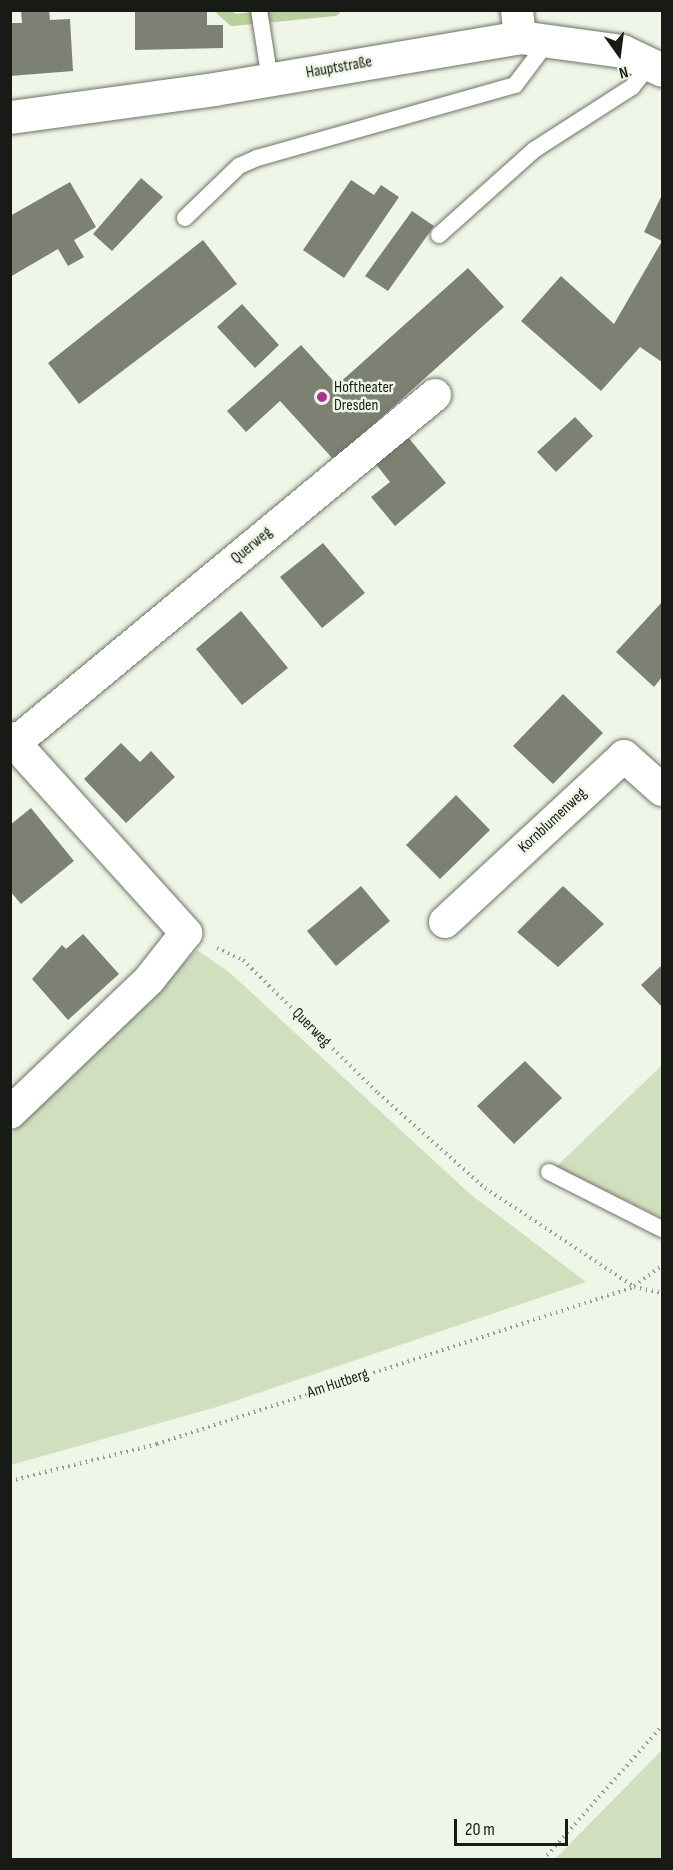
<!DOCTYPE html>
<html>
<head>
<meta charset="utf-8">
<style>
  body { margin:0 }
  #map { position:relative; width:673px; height:1870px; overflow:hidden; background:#eff6e7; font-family:"Sofia Sans Condensed",sans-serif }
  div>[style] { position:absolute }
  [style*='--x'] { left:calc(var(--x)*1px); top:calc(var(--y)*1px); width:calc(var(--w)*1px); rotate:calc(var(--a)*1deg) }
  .green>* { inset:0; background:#d0dfbd }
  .stream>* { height:12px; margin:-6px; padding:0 6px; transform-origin:6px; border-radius:6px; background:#bad09c }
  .building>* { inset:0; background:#7c8174 }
  .path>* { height:4px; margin-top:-2px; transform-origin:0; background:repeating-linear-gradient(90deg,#989d92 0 1.5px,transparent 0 6px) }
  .roads { filter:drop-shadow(0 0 2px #6d7366) drop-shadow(0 0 2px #6d7366) }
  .lane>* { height:16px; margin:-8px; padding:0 8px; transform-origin:8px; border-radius:8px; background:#fff }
  .street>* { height:32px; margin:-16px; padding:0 16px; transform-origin:16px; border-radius:16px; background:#fff }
  .secondary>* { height:33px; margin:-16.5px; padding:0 16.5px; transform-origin:16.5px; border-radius:16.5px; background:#fff }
  .dots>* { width:16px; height:16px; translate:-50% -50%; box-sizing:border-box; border:3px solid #eff6e7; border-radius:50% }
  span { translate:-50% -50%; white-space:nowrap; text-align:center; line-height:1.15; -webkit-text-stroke:5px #eff6e7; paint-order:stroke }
  .street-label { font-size:16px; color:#181b15 }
  .poi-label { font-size:16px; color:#181b15 }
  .left { translate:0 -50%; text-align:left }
  .frame { position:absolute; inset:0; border:12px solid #181b15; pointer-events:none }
  .north { position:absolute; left:589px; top:24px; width:60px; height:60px; -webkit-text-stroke:4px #eff6e7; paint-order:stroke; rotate:166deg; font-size:16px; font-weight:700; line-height:24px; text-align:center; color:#181b15 }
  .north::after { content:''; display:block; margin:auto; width:21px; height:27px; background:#181b15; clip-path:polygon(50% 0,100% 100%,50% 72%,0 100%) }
  .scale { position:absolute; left:454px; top:1819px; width:114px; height:27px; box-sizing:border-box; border:3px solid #181b15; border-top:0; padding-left:8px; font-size:18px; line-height:21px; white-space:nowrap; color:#181b15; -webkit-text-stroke:4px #eff6e7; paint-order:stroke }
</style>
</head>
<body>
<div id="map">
  <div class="green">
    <i style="clip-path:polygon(197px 950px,229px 972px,470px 1194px,586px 1282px,220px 1406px,11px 1465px,11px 1134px)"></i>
    <i style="clip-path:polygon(662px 1065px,662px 1218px,556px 1167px)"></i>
    <i style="clip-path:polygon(662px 1750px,662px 1859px,555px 1859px)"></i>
  </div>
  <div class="stream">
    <i style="--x:222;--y:10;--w:15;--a:42"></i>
    <i style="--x:233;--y:20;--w:102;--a:-5.6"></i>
  </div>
  <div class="building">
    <i style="clip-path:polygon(21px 10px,49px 10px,50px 20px,70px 19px,73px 71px,10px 76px,10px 23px,22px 23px)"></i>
    <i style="clip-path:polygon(135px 10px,207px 10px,207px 25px,223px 25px,223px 48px,135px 50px)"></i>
    <i style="clip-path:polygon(141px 178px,163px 197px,112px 251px,93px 234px)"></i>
    <i style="clip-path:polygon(351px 180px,374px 195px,381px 185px,399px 197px,344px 278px,303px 250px)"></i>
    <i style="clip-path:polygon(70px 182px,96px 227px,74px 240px,84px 257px,68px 266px,58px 249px,10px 277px,10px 216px)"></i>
    <i style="clip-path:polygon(662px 195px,662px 241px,644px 232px)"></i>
    <i style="clip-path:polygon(412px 211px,434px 226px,388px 291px,365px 276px)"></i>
    <i style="clip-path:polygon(203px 240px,237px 284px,79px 404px,48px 363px)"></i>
    <i style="clip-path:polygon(662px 241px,662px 362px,640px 347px,601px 391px,521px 321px,561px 276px,614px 324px)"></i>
    <i style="clip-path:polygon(468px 268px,504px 307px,334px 460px,280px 401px,246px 432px,227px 411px,301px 345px,337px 385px)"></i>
    <i style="clip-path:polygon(242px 304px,279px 345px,255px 368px,217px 327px)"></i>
    <i style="clip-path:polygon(575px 417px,593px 436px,556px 472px,537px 452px)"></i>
    <i style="clip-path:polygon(407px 436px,446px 483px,395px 526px,371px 497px,390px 482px,375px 463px)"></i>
    <i style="clip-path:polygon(323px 543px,365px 593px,322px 628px,280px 577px)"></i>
    <i style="clip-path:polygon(662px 602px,662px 677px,654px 687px,616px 652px)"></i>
    <i style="clip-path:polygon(241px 611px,288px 668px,242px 705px,196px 649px)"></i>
    <i style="clip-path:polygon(563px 694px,603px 733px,553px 784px,513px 746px)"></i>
    <i style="clip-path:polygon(121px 743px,140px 762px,151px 751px,175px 777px,126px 823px,84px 779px)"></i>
    <i style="clip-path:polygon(456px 795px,490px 830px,440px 879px,406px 845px)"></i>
    <i style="clip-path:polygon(31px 808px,74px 861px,21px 904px,10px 891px,10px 825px)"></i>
    <i style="clip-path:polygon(361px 886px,390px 921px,336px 966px,307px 931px)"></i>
    <i style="clip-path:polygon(563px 886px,604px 924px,558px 967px,517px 932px)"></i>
    <i style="clip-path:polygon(83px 934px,119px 974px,68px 1020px,32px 979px,62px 945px,66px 949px)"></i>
    <i style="clip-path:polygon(662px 965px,662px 1007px,641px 985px)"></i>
    <i style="clip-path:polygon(525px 1061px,562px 1098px,514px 1144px,477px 1106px)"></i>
  </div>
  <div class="path">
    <i style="--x:217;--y:948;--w:29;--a:25"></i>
    <i style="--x:243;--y:960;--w:190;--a:44.6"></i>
    <i style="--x:378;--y:1093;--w:143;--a:41.6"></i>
    <i style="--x:485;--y:1188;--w:178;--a:33.5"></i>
    <i style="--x:634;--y:1286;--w:34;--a:-36"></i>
    <i style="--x:10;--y:1481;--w:152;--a:-14.1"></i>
    <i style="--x:157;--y:1444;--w:502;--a:-18.22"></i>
    <i style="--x:634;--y:1287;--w:29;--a:12"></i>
    <i style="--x:543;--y:1860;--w:179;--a:-48.4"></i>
  </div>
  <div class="roads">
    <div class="lane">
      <i style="--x:259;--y:10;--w:71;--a:81.1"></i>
      <i style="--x:185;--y:218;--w:75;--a:-43.9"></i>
      <i style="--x:239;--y:166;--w:20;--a:-24"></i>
      <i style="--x:257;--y:158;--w:268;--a:-15.8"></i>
      <i style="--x:515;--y:85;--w:56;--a:-52.9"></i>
      <i style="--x:439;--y:235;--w:127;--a:-41.8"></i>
      <i style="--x:534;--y:150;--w:117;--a:-32.7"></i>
      <i style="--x:632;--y:87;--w:28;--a:-51"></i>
      <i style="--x:549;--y:1172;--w:127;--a:26.8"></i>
    </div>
    <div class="street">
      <i style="--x:517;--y:10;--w:27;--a:84"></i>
      <i style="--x:10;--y:738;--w:263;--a:47.9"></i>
      <i style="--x:186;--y:933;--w:60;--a:128.2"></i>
      <i style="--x:149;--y:980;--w:192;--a:136.3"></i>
      <i style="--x:10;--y:747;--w:552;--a:-39.63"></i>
      <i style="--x:445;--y:922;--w:244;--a:-42.8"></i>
      <i style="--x:624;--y:756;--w:51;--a:41.8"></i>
    </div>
    <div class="secondary">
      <i style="--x:10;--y:117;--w:206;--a:-7.8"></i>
      <i style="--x:214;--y:89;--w:310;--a:-9.6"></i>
      <i style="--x:520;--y:37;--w:103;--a:7.8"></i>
      <i style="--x:622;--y:51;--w:44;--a:25.4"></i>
    </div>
  </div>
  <div class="dots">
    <i style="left:322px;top:397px;background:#a5338f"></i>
  </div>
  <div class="street-label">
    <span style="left:339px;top:68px;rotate:-10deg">Hauptstraße</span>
    <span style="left:252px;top:546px;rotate:-40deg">Querweg</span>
    <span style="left:553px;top:821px;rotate:-43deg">Kornblumenweg</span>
    <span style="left:311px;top:1028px;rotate:45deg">Querweg</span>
    <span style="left:338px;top:1384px;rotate:-18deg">Am Hutberg</span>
  </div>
  <div class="poi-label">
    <span class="left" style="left:334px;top:397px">Hoftheater<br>Dresden</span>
  </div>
  <div class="frame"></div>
  <div class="north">N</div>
  <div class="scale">20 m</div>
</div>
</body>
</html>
